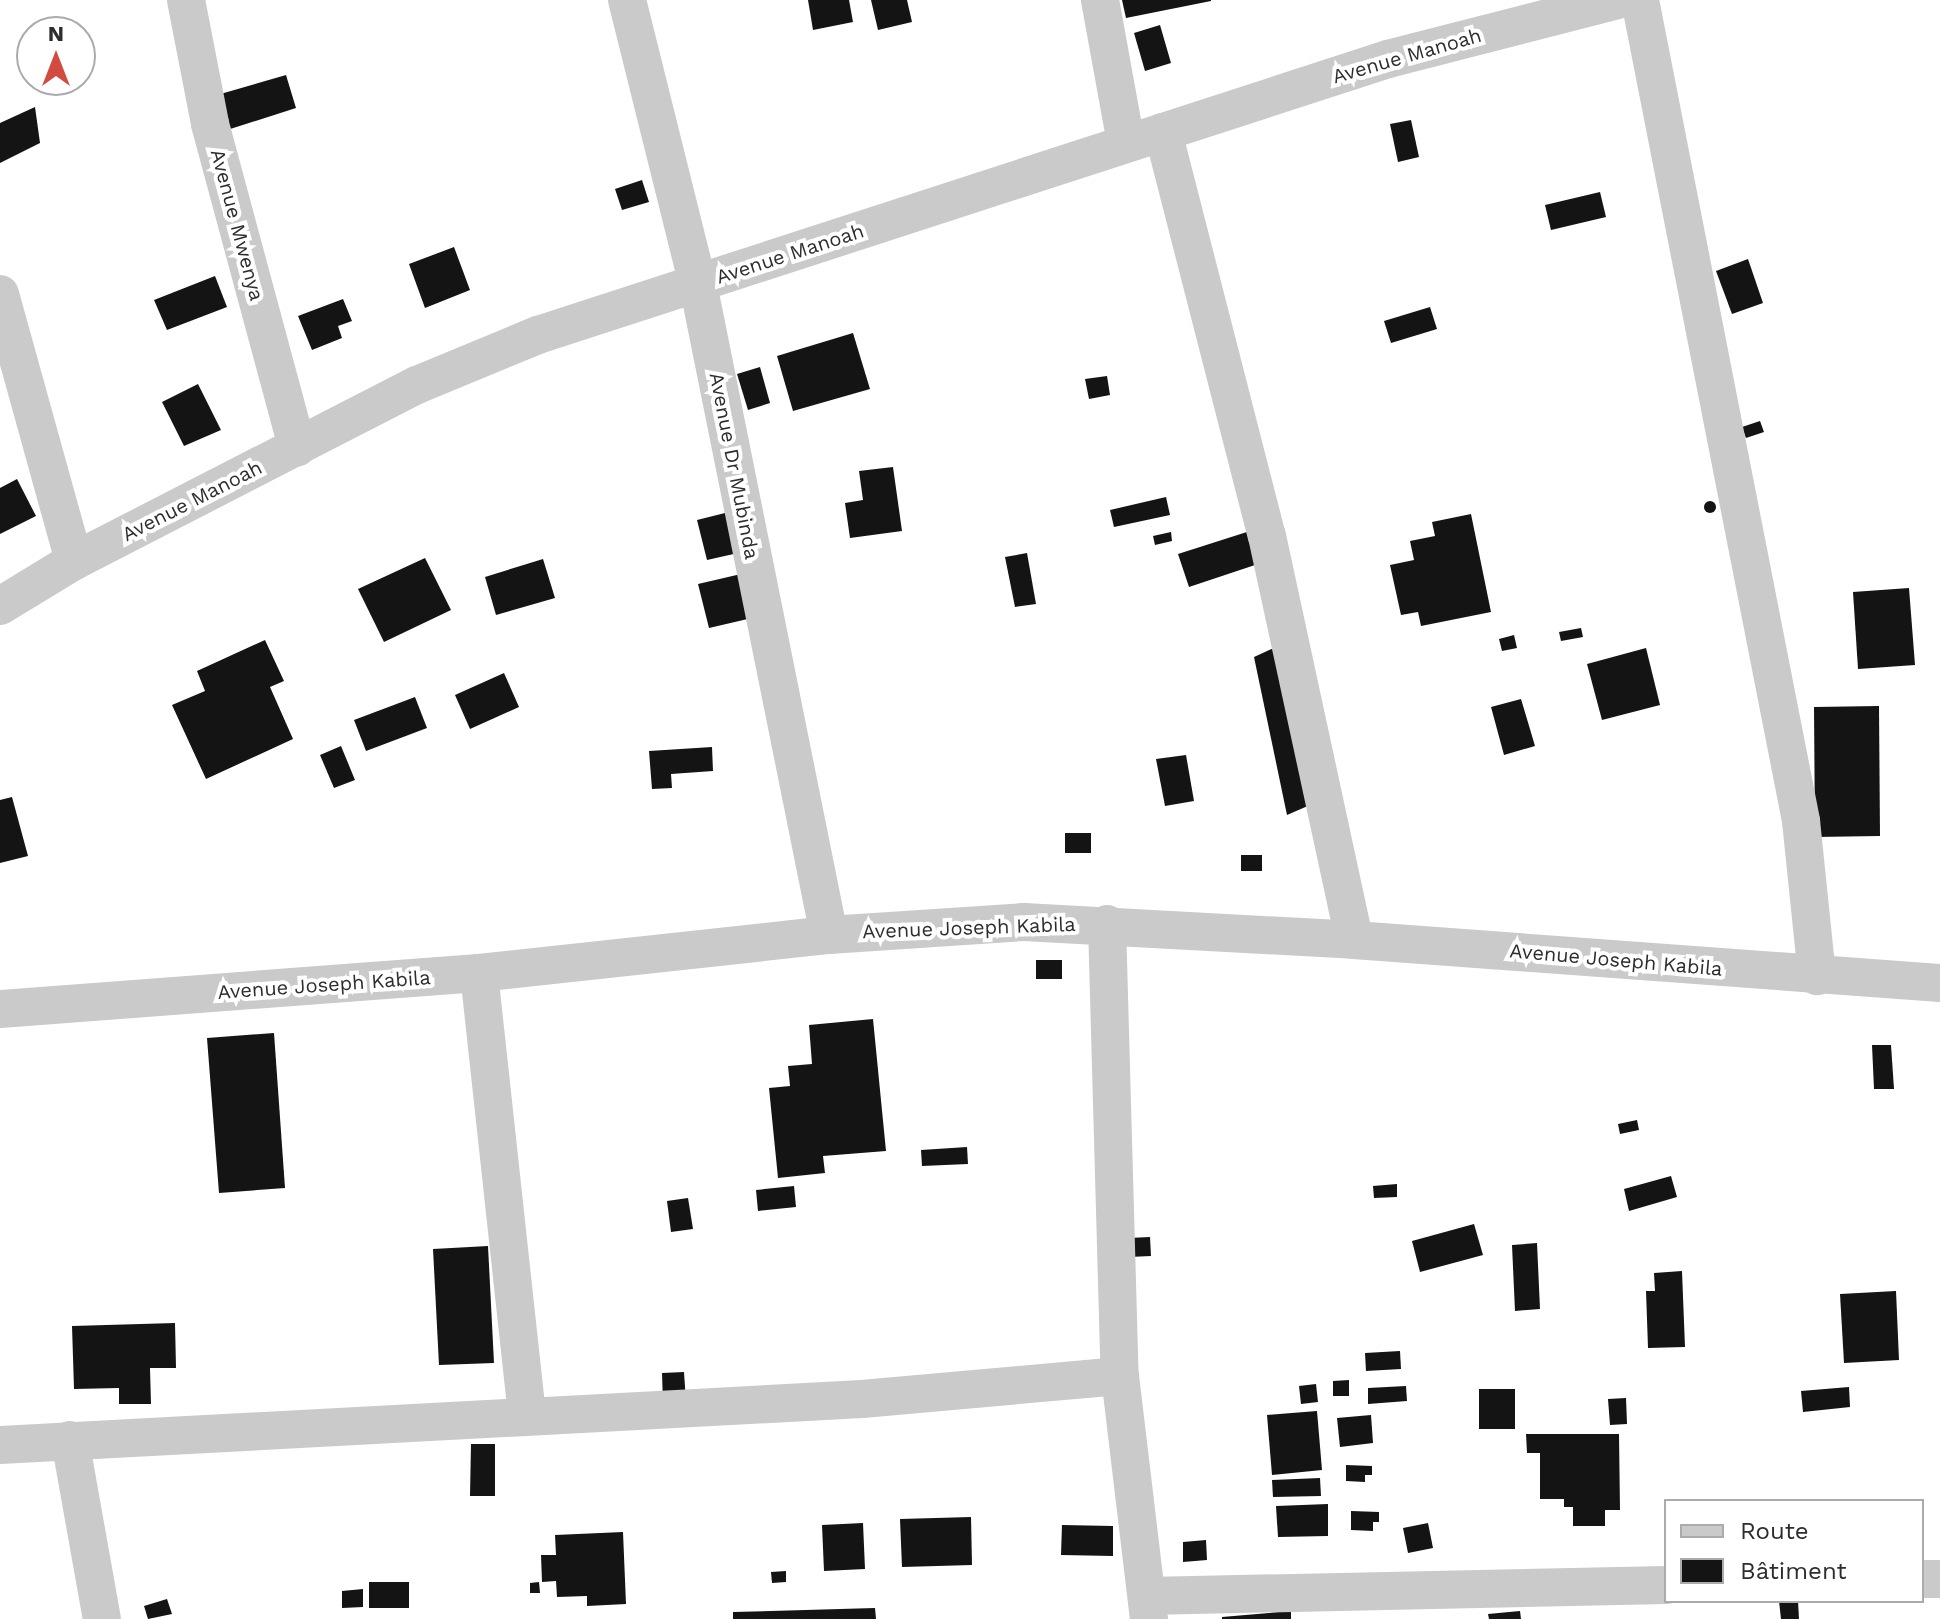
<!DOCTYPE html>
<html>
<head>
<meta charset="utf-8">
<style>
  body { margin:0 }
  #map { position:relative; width:1940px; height:1619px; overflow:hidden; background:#fff; font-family:"Work Sans",sans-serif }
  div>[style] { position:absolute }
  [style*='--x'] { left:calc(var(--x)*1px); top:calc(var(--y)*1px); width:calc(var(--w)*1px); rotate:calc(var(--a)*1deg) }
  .building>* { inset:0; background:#141414 }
  .round { border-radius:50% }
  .street>* { height:38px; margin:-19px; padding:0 19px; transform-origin:19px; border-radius:19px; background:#cacaca }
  span { translate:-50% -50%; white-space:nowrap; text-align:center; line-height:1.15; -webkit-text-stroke:8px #fff; paint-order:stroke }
  .street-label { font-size:20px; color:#2d2d2d }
  .legend { position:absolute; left:1664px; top:1499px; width:260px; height:104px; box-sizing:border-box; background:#fff; border:2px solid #ababab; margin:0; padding:10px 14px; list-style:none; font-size:24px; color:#2d2d2d }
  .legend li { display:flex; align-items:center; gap:16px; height:40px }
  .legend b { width:40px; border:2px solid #ababab }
  .north { position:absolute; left:16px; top:16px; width:80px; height:80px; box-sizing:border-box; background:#fff; border:2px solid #ababab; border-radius:50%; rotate:0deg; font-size:22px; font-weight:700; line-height:32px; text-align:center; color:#2d2d2d }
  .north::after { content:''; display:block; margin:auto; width:28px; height:36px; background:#d24a40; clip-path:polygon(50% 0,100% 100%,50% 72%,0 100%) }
</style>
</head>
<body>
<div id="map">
  <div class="building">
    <i style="clip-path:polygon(808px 0,849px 0,853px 22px,813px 30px)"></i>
    <i style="clip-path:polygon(871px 0,907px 0,912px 22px,878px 30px)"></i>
    <i style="clip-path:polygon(1122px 0,1211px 0,1211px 1px,1126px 18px)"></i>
    <i style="clip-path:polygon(1160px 25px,1171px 63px,1145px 71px,1134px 33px)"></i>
    <i style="clip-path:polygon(286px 75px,296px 108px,227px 130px,217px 95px)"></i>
    <i style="clip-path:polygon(35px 107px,40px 143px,0 163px,0 123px)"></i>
    <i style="clip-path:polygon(1411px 120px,1419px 157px,1398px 162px,1390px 124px)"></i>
    <i style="clip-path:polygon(642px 180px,649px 202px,622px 210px,615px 189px)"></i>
    <i style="clip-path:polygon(1600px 192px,1606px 217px,1551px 230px,1545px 205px)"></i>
    <i style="clip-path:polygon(454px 247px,470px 290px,425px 308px,409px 264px)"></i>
    <i style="clip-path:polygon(1748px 259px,1763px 303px,1732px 314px,1716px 271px)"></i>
    <i style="clip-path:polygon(215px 276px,227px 307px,167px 330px,154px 300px)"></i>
    <i style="clip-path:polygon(343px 299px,352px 321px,338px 326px,342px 338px,312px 350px,298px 316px)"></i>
    <i style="clip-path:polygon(1430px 307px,1437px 329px,1391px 343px,1384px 321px)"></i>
    <i style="clip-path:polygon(853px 333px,870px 389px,793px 411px,777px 356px)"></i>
    <i style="clip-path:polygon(760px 367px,770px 403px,748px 410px,737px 374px)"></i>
    <i style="clip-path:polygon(1107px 376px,1110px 395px,1089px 399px,1085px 379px)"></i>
    <i style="clip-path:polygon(198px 384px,221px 430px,184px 446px,162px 402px)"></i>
    <i style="clip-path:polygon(1760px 421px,1764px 432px,1746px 438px,1742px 427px)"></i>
    <i style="clip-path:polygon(893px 467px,902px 531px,850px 538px,845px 503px,863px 500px,859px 471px)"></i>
    <i style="clip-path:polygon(17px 479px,36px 516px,0 534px,0 488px)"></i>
    <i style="clip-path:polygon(1166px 497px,1170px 515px,1114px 527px,1110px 510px)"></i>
    <i class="round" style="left:1704px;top:501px;width:12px;height:12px"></i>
    <i style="clip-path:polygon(737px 510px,747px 551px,707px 560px,697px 520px)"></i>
    <i style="clip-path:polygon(1471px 514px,1491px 612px,1421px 626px,1418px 612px,1401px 615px,1390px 565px,1414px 560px,1410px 541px,1435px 536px,1432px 522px)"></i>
    <i style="clip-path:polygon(1250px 531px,1261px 563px,1189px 587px,1178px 554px)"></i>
    <i style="clip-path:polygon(1171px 532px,1172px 541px,1155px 545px,1153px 536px)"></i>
    <i style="clip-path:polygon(1027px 553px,1036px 604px,1015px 607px,1005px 557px)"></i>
    <i style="clip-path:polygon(425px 558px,451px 610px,384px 642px,358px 589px)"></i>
    <i style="clip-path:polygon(543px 559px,555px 598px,496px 615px,485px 577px)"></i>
    <i style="clip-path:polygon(741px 574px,752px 618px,709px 628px,698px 584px)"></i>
    <i style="clip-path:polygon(1909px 588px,1915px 665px,1858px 669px,1853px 592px)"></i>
    <i style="clip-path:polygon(1581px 628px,1583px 637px,1561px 641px,1559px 632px)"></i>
    <i style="clip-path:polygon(1514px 635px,1517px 648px,1502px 651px,1499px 639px)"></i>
    <i style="clip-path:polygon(265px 640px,284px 681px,270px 687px,293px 739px,206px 779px,172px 705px,205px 691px,197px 671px)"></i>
    <i style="clip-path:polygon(1276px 647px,1310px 805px,1287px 815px,1254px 657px)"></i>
    <i style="clip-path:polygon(1646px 648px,1660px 705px,1602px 720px,1587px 664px)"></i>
    <i style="clip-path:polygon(504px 673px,519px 707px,470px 729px,455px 695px)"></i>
    <i style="clip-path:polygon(415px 697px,427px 728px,366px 751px,354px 720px)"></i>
    <i style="clip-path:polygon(1521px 699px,1535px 746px,1504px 755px,1491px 707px)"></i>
    <i style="clip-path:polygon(1879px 706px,1880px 836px,1815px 837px,1814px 707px)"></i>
    <i style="clip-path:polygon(341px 746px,355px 780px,334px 788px,320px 755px)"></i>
    <i style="clip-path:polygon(712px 747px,713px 771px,671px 774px,672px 788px,652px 789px,649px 751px)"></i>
    <i style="clip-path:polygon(1186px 755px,1194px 801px,1165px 806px,1156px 759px)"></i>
    <i style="clip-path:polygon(12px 797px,28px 856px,0 863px,0 800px)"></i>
    <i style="clip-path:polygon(1065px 833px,1091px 833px,1091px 853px,1065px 853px)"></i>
    <i style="clip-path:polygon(1241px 855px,1262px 855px,1262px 871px,1241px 871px)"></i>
    <i style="clip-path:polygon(1036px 960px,1062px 960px,1062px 979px,1036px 979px)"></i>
    <i style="clip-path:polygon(873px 1019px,886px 1151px,823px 1156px,825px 1173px,778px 1178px,769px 1088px,790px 1086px,788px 1066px,812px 1064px,809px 1025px)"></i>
    <i style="clip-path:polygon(274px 1033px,285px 1188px,219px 1193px,207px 1038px)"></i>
    <i style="clip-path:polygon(1872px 1045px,1891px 1045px,1894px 1089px,1874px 1089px)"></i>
    <i style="clip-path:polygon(1637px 1120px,1639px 1130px,1620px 1134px,1618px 1124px)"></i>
    <i style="clip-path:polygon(967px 1147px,968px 1164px,922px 1166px,921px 1150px)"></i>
    <i style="clip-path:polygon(1671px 1176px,1677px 1197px,1629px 1211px,1624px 1189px)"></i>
    <i style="clip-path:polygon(1397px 1184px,1397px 1197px,1374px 1198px,1373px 1186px)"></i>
    <i style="clip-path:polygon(794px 1186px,796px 1207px,758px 1211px,756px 1190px)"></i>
    <i style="clip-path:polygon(688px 1198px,693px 1229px,671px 1232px,667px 1201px)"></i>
    <i style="clip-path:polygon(1474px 1224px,1483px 1255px,1420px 1272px,1412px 1241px)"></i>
    <i style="clip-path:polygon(1150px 1237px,1151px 1256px,1129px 1257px,1128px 1238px)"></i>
    <i style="clip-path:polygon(1537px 1243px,1540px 1309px,1515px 1311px,1512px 1245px)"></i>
    <i style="clip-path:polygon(488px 1246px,494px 1363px,439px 1365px,433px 1249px)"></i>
    <i style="clip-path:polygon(1682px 1271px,1685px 1347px,1648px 1348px,1646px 1291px,1655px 1291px,1654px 1273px)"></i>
    <i style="clip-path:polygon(1896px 1291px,1899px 1360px,1844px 1363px,1840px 1294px)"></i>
    <i style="clip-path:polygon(175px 1323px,176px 1368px,150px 1368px,151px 1404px,119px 1404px,119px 1388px,74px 1389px,72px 1326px)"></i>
    <i style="clip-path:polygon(1400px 1351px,1401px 1369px,1366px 1371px,1365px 1353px)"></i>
    <i style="clip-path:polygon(684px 1372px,686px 1402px,663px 1404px,662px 1373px)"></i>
    <i style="clip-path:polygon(1349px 1380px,1349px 1396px,1333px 1396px,1333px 1381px)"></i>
    <i style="clip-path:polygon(1316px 1384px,1318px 1402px,1301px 1404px,1299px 1386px)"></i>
    <i style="clip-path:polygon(1406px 1386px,1407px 1401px,1368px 1404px,1368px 1388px)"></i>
    <i style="clip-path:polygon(1849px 1387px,1850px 1407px,1803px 1412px,1801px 1391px)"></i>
    <i style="clip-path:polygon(1479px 1389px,1515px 1389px,1515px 1429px,1479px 1429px)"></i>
    <i style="clip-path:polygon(1626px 1398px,1627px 1424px,1610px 1425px,1608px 1399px)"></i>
    <i style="clip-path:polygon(1317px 1411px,1322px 1470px,1272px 1475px,1267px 1415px)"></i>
    <i style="clip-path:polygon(1371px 1415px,1373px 1443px,1340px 1447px,1337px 1418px)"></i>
    <i style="clip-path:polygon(1526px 1434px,1619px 1434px,1620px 1510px,1605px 1510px,1605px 1526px,1573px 1526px,1573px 1507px,1564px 1507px,1564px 1499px,1540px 1499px,1540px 1453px,1527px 1453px)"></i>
    <i style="clip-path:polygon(471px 1444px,495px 1444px,495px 1496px,470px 1496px)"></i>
    <i style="clip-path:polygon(1346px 1465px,1372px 1466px,1372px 1475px,1365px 1475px,1365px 1482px,1346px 1481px)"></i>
    <i style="clip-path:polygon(1320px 1478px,1321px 1496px,1273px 1497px,1272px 1480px)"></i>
    <i style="clip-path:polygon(1328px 1504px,1328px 1536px,1278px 1537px,1276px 1506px)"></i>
    <i style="clip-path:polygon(1351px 1511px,1379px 1512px,1379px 1522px,1373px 1522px,1373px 1531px,1351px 1530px)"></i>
    <i style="clip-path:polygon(971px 1517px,972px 1565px,902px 1567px,900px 1519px)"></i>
    <i style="clip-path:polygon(863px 1523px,865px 1569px,824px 1571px,822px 1525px)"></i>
    <i style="clip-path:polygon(1428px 1523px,1433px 1548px,1408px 1553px,1403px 1528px)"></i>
    <i style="clip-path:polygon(1062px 1525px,1113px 1526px,1113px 1556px,1061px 1555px)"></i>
    <i style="clip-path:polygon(623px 1532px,626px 1604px,587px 1606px,587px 1596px,557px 1597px,556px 1581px,542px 1582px,541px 1555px,556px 1555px,555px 1535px)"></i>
    <i style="clip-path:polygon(1206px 1540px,1207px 1560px,1183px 1562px,1183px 1542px)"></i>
    <i style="clip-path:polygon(786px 1571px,786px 1582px,772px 1583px,771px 1572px)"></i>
    <i style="clip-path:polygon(369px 1582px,409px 1582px,409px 1608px,369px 1608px)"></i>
    <i style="clip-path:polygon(539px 1582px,540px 1593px,530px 1593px,530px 1583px)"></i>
    <i style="clip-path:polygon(363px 1589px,363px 1607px,342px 1608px,342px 1591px)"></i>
    <i style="clip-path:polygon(167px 1599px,172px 1614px,148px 1619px,144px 1606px)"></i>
    <i style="clip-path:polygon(1779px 1601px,1798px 1601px,1799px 1619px,1781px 1619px)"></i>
    <i style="clip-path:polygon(875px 1608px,876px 1619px,733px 1619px,733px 1612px)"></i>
    <i style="clip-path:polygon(1291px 1611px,1291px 1619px,1222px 1619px,1222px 1617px)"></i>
    <i style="clip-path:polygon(1520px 1611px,1521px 1619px,1489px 1619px,1488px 1614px)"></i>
  </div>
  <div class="street">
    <i style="--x:186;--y:0;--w:126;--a:79"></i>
    <i style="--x:210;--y:124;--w:335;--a:74.9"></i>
    <i style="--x:627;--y:0;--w:293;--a:76"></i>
    <i style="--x:698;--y:284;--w:664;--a:78.62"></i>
    <i style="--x:1100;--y:0;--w:145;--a:79.7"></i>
    <i style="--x:1640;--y:0;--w:837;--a:78.9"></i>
    <i style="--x:1801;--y:821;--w:156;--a:84.1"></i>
    <i style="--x:1163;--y:132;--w:417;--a:75.6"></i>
    <i style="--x:1267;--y:536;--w:413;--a:77.8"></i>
    <i style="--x:0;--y:294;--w:277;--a:74.5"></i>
    <i style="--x:0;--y:606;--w:87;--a:-31.3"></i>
    <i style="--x:74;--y:561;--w:386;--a:-27.2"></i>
    <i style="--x:417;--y:385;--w:131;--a:-22.5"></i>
    <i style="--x:538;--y:335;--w:894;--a:-17.99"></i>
    <i style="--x:1388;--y:59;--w:237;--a:-14.4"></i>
    <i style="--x:1107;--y:924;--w:452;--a:88.4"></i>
    <i style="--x:1120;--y:1376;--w:245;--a:83.2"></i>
    <i style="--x:479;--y:973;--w:446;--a:83.8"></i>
    <i style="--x:0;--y:1009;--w:480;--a:-4.3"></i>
    <i style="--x:479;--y:973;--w:352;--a:-6.2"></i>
    <i style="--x:829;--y:935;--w:195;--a:-3.8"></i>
    <i style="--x:1024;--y:922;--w:330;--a:3.1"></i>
    <i style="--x:1354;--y:940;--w:588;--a:4.2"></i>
    <i style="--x:70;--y:1440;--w:182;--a:79.9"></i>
    <i style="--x:0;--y:1445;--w:863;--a:-3.05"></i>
    <i style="--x:862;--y:1399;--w:259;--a:-5.1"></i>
    <i style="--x:1922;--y:1579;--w:18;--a:0"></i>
    <i style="--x:1147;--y:1596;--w:519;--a:-1.21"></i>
  </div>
  <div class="street-label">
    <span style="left:1407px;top:56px;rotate:-16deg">Avenue Manoah</span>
    <span style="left:237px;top:225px;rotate:75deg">Avenue Mwenya</span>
    <span style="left:790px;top:254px;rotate:-18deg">Avenue Manoah</span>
    <span style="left:734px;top:466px;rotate:79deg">Avenue Dr Mubinda</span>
    <span style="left:192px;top:501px;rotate:-27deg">Avenue Manoah</span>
    <span style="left:969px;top:928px;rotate:-2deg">Avenue Joseph Kabila</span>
    <span style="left:1616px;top:960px;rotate:5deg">Avenue Joseph Kabila</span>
    <span style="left:324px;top:985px;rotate:-4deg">Avenue Joseph Kabila</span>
  </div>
  <ul class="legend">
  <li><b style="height:10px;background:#cacaca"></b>Route</li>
  <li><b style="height:22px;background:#141414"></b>Bâtiment</li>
  </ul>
  <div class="north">N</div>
</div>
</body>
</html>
